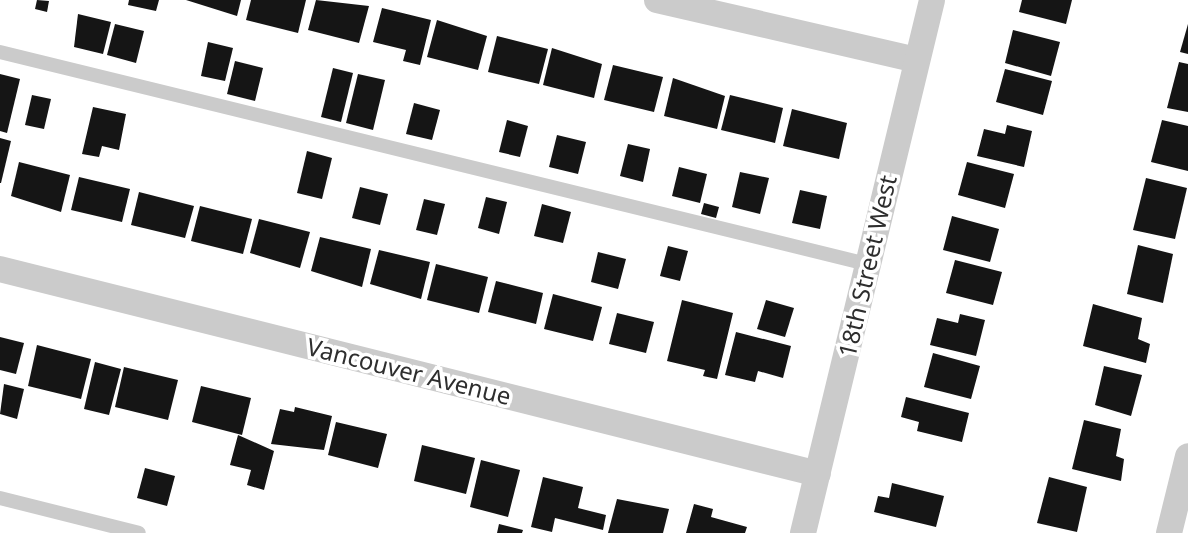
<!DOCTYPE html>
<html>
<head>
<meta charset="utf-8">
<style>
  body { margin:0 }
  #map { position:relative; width:1188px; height:533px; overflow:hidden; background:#fff; font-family:"Noto Sans",sans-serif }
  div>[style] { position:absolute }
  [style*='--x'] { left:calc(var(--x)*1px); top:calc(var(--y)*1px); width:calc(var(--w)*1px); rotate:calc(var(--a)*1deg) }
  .building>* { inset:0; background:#151515 }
  .lane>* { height:14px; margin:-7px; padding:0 7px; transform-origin:7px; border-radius:7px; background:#cbcbcb }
  .street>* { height:26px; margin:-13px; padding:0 13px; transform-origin:13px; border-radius:13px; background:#cbcbcb }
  span { translate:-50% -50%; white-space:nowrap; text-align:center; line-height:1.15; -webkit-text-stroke:7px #fff; paint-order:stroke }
  .street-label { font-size:24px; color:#2e2e2e }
</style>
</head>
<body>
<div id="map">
  <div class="building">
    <i style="clip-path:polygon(37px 0,49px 1px,47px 12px,35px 9px)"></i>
    <i style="clip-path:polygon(129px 0,159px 0,156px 11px,128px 5px)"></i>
    <i style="clip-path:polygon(186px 0,241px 0,237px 16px)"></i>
    <i style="clip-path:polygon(251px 0,306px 0,298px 33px,246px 20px)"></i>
    <i style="clip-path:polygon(316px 0,369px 6px,359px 43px,308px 30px)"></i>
    <i style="clip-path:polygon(1022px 0,1072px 0,1066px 24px,1019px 12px)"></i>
    <i style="clip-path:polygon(382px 8px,431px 20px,420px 65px,403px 61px,406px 50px,373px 42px)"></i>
    <i style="clip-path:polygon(78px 14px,111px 22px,103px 54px,74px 47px)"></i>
    <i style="clip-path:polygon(437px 20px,487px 36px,478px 70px,427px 57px)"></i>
    <i style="clip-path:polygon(115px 24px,144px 31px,136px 63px,107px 55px)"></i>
    <i style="clip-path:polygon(1188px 24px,1188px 54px,1180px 52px)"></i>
    <i style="clip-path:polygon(1013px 30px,1060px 42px,1051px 76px,1005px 63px)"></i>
    <i style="clip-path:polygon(497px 36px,548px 49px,539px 84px,488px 72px)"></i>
    <i style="clip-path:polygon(208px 42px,233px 48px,225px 81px,201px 76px)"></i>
    <i style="clip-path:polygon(552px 48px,602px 64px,594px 98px,543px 85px)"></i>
    <i style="clip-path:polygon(235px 61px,263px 68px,255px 101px,227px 94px)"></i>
    <i style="clip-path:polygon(1179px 62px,1188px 64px,1188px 112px,1167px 108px)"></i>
    <i style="clip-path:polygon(613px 65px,663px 77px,654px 112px,604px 100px)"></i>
    <i style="clip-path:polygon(333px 68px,353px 73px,341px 122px,321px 117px)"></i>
    <i style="clip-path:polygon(1005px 69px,1052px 81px,1043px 115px,996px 102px)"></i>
    <i style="clip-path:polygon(0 74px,20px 79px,7px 133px,0 131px)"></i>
    <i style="clip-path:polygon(358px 74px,385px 80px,373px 130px,346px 123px)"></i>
    <i style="clip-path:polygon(673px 78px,725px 96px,717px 129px,664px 116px)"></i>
    <i style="clip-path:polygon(32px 95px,51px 99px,44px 129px,25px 125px)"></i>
    <i style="clip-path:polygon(730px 95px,783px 108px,775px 143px,721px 130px)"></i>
    <i style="clip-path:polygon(414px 103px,440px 110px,432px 140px,406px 134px)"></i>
    <i style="clip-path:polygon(93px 107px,126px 114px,119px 150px,102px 146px,99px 157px,82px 154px)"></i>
    <i style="clip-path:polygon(792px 109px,847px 123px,839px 159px,783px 146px)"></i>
    <i style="clip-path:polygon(507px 120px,528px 126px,520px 157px,499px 152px)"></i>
    <i style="clip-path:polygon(1162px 120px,1188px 126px,1188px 171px,1151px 162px)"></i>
    <i style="clip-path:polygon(1007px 125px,1032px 131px,1024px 167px,977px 156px,984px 129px,1005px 134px)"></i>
    <i style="clip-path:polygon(557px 135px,586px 142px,578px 174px,549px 167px)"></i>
    <i style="clip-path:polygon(0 138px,11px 141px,1px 183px,0 183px)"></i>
    <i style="clip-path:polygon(628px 144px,650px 149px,643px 182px,620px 176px)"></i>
    <i style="clip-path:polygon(307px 151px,332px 158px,322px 199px,297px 193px)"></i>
    <i style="clip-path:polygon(19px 162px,70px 175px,61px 212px,11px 196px)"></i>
    <i style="clip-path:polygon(967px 162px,1014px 174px,1005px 208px,958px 195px)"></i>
    <i style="clip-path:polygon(679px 167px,707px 174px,700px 203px,672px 196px)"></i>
    <i style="clip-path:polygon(740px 172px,769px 178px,760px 214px,732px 207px)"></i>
    <i style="clip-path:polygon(79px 177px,130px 189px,122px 222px,71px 210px)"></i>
    <i style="clip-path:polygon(1146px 178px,1187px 188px,1175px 239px,1133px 230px)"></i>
    <i style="clip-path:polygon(360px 187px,388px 194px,380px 225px,352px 218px)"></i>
    <i style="clip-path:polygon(800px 190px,827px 196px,820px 229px,792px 223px)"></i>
    <i style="clip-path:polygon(139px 192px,194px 206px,185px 238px,131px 225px)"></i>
    <i style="clip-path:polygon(486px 197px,507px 202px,499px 234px,478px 228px)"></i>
    <i style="clip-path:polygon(424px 199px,445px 204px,437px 235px,416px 230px)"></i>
    <i style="clip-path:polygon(704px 203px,719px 207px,716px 218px,701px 214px)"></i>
    <i style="clip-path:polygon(542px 204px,571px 212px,563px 243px,534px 236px)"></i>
    <i style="clip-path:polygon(200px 206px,252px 219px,243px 254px,191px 241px)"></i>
    <i style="clip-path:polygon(952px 216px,999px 229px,990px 262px,943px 250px)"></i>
    <i style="clip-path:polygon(259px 219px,310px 232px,300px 268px,250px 253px)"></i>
    <i style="clip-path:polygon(320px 237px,371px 249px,362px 287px,311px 271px)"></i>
    <i style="clip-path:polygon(1138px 245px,1173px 254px,1163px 303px,1127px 294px)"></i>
    <i style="clip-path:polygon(668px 246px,688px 251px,680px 281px,660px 276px)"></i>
    <i style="clip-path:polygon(379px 250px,430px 262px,421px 299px,370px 284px)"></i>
    <i style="clip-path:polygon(598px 252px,626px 259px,618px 289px,591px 282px)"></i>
    <i style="clip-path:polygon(955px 260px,1002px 272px,993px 305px,946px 293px)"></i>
    <i style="clip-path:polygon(436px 264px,488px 277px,479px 313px,427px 300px)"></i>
    <i style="clip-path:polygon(496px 281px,543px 293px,536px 324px,488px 312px)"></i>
    <i style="clip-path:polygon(553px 294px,602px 307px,593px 341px,544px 329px)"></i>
    <i style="clip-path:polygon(682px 300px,733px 313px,717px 379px,703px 376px,705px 370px,667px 361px)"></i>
    <i style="clip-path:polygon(766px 300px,794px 308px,785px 337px,757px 329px)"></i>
    <i style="clip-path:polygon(1093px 304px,1142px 318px,1138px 339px,1150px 344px,1146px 363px,1083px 346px)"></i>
    <i style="clip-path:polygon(617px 313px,654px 322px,646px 353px,609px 344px)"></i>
    <i style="clip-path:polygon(960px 314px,985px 320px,976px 356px,930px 345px,937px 318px,958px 323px)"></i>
    <i style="clip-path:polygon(736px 332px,791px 346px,783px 378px,758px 371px,755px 382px,725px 375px)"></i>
    <i style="clip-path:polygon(0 337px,24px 343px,16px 374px,0 370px)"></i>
    <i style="clip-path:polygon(37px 345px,91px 359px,81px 399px,28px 386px)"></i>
    <i style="clip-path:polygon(933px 353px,980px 366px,971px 399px,924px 387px)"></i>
    <i style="clip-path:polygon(95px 362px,121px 369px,109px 415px,84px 409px)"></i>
    <i style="clip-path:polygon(1104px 366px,1142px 375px,1131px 416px,1095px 405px)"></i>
    <i style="clip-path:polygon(124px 367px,178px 380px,168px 420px,115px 407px)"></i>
    <i style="clip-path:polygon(4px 384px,24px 389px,17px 419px,0 414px)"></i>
    <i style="clip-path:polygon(201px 386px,251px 398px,242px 435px,192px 422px)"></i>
    <i style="clip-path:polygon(906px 397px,969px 413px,962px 442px,917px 431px,919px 422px,901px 417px)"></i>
    <i style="clip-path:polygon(295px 407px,332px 416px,324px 450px,271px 444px,280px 409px,294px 412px)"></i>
    <i style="clip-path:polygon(1084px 420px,1121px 429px,1116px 456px,1124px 459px,1121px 481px,1072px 469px)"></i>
    <i style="clip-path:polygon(336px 422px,387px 434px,378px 468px,328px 455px)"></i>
    <i style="clip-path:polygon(238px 435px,274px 451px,264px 490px,247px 485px,251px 470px,230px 465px)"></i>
    <i style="clip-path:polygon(422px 445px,475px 458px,466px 494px,414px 481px)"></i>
    <i style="clip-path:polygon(481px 460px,520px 470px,508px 517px,470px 507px)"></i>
    <i style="clip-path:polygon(145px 468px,175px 476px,167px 506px,137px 498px)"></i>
    <i style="clip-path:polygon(543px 477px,583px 487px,578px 508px,606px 515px,603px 530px,555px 518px,552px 532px,531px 527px)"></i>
    <i style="clip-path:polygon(1049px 477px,1087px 487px,1077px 532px,1037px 523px)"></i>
    <i style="clip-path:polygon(892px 483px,944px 496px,936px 527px,874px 512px,878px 496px,889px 498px)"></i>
    <i style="clip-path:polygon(617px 499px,669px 509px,663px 533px,608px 533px)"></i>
    <i style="clip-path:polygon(694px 504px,713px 509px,711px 517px,747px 527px,745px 533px,686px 533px)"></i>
    <i style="clip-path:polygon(499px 524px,523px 530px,522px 533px,497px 533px)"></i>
  </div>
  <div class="lane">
    <i style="--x:0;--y:52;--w:893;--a:13.74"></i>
    <i style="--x:0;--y:498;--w:143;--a:14.1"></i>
  </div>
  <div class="street">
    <i style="--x:657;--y:0;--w:266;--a:13"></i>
    <i style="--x:0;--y:269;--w:843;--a:14.07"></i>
    <i style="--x:803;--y:533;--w:548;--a:-76.39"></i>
    <i style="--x:1169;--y:533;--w:79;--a:-76.1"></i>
  </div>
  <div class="street-label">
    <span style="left:867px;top:266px;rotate:-77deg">18th Street West</span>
    <span style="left:409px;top:371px;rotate:14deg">Vancouver Avenue</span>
  </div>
</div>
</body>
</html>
